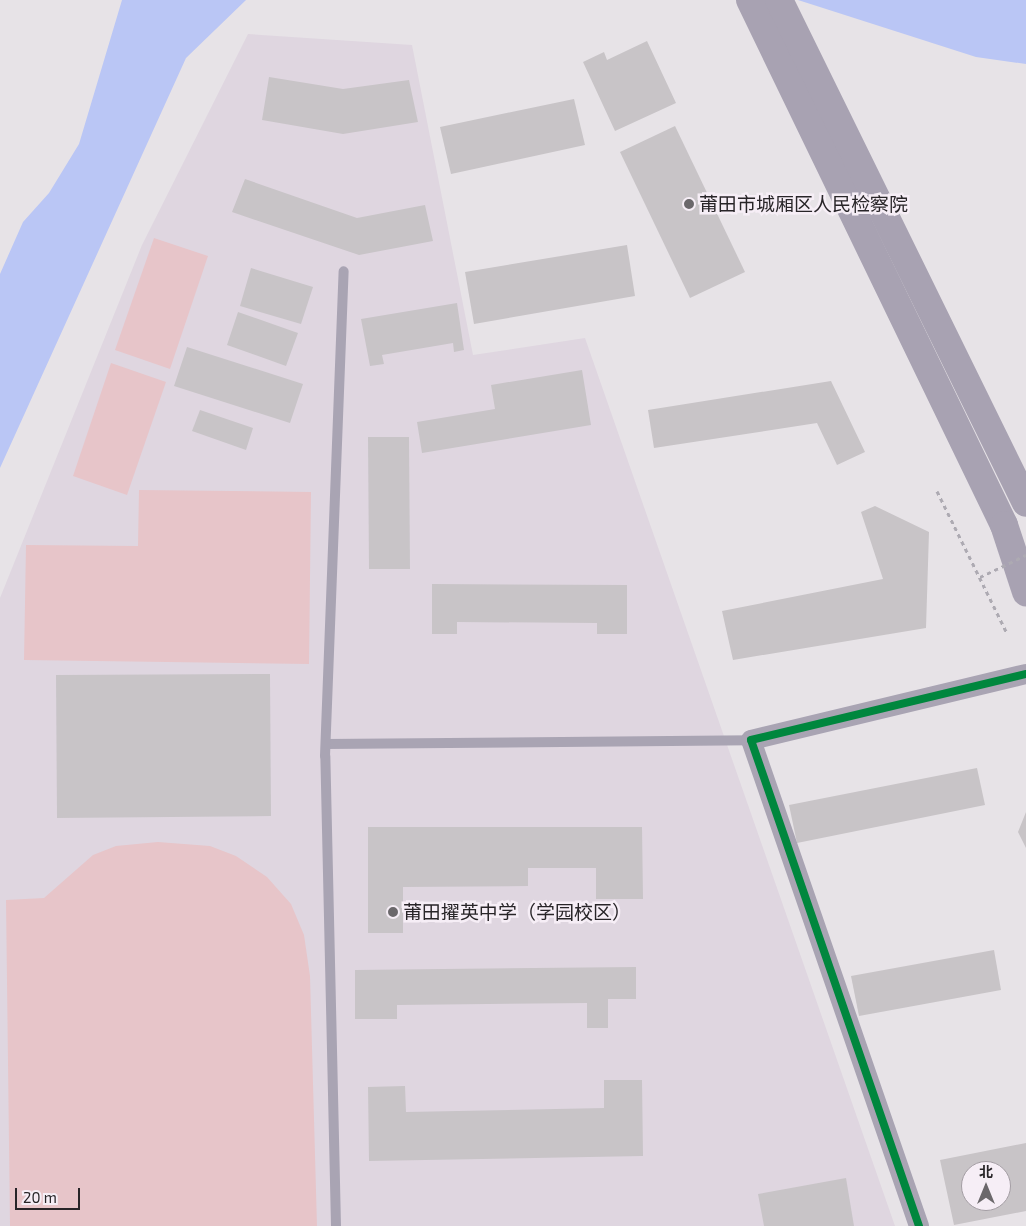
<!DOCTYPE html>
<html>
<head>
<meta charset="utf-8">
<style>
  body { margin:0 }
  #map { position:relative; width:1026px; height:1226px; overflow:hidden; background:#e7e3e7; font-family:"Exo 2","Noto Sans SC",sans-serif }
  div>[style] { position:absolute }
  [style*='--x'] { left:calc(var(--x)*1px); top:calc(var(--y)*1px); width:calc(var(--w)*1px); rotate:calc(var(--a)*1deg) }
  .built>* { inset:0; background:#dfd6e0 }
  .green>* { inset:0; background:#e7c5c9 }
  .water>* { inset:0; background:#bac6f5 }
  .building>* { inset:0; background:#c8c4c7 }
  .path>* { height:3px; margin-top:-1.5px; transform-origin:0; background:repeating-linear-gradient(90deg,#adaab2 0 4px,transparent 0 8px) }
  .service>* { height:10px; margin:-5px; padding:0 5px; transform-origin:5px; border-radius:5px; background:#a9a4b3 }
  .minor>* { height:20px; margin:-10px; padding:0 10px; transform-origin:10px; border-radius:10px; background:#a9a4b3 }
  .secondary>* { height:28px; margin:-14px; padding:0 14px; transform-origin:14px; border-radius:14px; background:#a8a2b2 }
  .path-bridge>* { height:3px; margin-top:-1.5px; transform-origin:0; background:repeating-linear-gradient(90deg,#adaab2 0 4px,transparent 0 8px) }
  .cycleway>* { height:8px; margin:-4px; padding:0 4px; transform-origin:4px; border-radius:4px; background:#00873e }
  .dots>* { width:14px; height:14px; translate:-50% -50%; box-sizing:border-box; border:2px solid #f6eef6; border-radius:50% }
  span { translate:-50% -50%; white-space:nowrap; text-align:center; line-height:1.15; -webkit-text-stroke:5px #f6eef6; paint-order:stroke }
  .poi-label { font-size:19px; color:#282528 }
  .left { translate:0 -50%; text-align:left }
  .north { position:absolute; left:961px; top:1161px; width:50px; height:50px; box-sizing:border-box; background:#f6eef6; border:1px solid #a49ea4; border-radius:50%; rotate:0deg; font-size:14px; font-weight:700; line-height:20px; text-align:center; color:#282528 }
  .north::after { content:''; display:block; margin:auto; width:18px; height:22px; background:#6b686b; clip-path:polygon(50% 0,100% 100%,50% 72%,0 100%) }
  .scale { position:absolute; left:15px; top:1188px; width:65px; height:22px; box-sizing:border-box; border:2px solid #282528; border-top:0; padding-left:6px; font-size:15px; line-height:18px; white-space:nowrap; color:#282528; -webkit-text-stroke:4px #f6eef6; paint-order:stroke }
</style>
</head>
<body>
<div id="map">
  <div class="built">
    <i style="clip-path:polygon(248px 34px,412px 45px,473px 355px,585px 338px,895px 1226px,0 1226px,0 598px,142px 245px)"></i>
  </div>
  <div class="green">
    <i style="clip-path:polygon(154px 238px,208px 256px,170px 369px,115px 350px)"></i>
    <i style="clip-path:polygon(111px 363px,166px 382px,127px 495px,73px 476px)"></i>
    <i style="clip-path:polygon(139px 490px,311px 492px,309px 664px,24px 660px,26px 545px,138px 546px)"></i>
    <i style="clip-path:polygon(158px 842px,210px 846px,236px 856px,267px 877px,291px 904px,304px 935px,310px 976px,317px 1226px,10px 1226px,6px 900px,44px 898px,93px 855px,116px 846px)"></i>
  </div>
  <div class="water">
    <i style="clip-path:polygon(122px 0,246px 0,186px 58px,0 468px,0 274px,23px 222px,49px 193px,79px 144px)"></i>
    <i style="clip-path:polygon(798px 0,1026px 0,1026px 64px,976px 57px)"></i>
  </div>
  <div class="building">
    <i style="clip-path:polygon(647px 41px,676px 103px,615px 131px,583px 62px,604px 52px,607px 60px)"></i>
    <i style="clip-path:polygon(269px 77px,343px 89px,409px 80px,418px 122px,343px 134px,262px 120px)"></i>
    <i style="clip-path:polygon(574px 99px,585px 145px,451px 174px,440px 127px)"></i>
    <i style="clip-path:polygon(675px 126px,745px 272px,690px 298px,620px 152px)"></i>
    <i style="clip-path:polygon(245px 179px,357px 218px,425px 205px,433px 241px,359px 255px,232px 212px)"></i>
    <i style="clip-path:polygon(627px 245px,635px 296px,474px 324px,465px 272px)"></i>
    <i style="clip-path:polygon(251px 268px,313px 287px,301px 324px,240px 306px)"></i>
    <i style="clip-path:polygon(457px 303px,464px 350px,454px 352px,453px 343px,382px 355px,384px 364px,370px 366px,361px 319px)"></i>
    <i style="clip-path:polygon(238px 312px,298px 333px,286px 366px,227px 345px)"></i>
    <i style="clip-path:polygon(187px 347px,303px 384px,290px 423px,174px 386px)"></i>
    <i style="clip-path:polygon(582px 370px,591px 425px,422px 453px,417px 422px,495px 409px,491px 385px)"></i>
    <i style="clip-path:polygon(831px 381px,865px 452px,837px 465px,817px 423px,654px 448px,648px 410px)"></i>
    <i style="clip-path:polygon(200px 410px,253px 428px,246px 450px,192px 431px)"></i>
    <i style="clip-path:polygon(368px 437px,409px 437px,410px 569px,369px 569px)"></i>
    <i style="clip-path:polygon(875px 506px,929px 532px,926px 628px,733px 660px,722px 611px,883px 579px,861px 512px)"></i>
    <i style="clip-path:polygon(432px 584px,627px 585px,627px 634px,597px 634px,597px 623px,457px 622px,457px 634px,432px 634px)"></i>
    <i style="clip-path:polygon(270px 674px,271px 816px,57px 818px,56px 675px)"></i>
    <i style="clip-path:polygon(977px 768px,985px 805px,797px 843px,789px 805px)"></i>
    <i style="clip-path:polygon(1026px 812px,1026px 848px,1018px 832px)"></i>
    <i style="clip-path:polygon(368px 827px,642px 827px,643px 899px,596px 899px,596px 868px,528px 868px,528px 886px,403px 887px,403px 933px,368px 933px)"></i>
    <i style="clip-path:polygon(994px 950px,1001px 990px,859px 1016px,851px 976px)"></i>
    <i style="clip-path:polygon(636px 967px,636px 999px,608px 999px,608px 1028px,587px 1028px,587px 1003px,397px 1005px,397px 1019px,355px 1019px,355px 970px)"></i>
    <i style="clip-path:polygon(604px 1080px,642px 1080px,643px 1156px,369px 1161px,368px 1087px,405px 1086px,406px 1112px,604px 1108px)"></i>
    <i style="clip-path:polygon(evenodd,1026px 1143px,1026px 1211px,954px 1225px,940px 1160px,1026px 1143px,971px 1171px,1001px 1171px,1001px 1201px,971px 1201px,971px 1171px)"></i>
    <i style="clip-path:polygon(846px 1178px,854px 1226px,764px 1226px,758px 1194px)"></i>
  </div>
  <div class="path">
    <i style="--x:937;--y:491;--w:158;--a:63.8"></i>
  </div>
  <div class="service">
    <i style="--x:326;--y:744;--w:425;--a:-0.5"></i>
    <i style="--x:336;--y:1226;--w:470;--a:-91.3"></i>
    <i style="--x:325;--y:756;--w:485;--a:-87.8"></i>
  </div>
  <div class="minor">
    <i style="--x:919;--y:1226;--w:514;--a:-109.07"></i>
    <i style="--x:751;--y:740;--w:283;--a:-13.5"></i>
  </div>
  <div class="secondary">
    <i style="--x:750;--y:0;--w:583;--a:64.18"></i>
    <i style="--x:1004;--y:525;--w:71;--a:71.8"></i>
    <i style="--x:779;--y:0;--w:560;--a:63.85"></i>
  </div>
  <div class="path-bridge">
    <i style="--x:980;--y:577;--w:51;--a:-25.6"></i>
  </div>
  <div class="cycleway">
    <i style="--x:919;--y:1226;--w:514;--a:-109.07"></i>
    <i style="--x:751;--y:740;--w:283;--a:-13.5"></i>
  </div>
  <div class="dots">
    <i style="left:689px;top:204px;background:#6b686b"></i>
    <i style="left:393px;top:912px;background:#6b686b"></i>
  </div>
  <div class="poi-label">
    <span class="left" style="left:699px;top:204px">莆田市城厢区人民检察院</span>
    <span class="left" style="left:403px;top:912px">莆田擢英中学（学园校区）</span>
  </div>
  <div class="north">北</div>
  <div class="scale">20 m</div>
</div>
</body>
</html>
